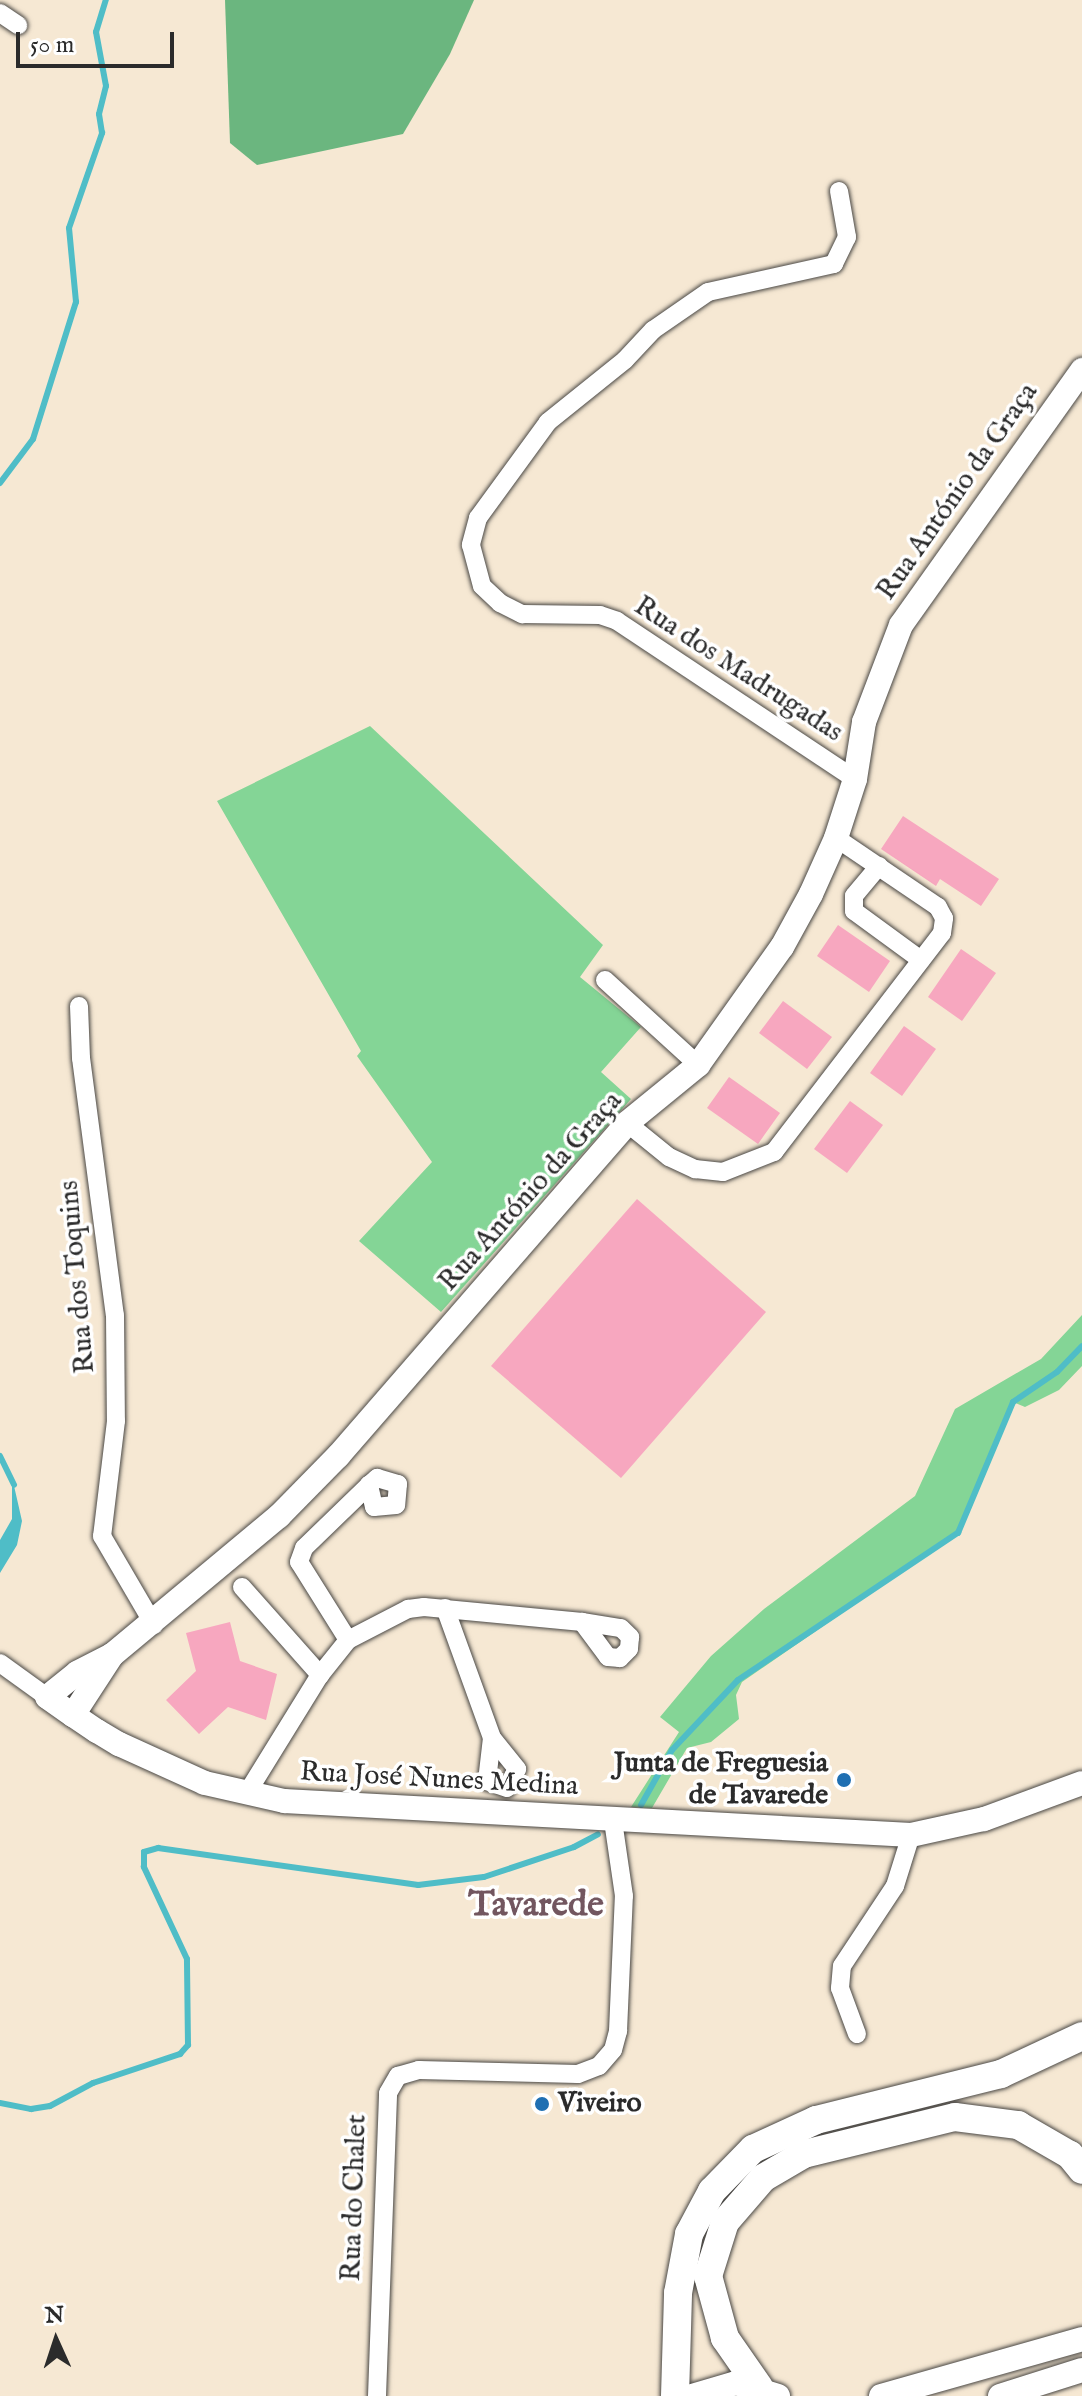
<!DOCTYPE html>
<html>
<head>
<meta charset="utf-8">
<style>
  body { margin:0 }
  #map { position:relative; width:1082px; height:2396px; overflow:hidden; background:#f6e8d3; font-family:"IM FELL English",serif }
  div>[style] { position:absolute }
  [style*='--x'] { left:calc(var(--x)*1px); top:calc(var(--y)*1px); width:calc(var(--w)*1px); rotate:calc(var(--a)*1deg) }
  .green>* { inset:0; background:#84d596 }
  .forest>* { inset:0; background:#6bb67f }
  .water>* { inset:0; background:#4fbdc7 }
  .stream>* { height:6px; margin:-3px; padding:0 3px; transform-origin:3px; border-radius:3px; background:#4fbdc7 }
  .building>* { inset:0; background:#f7a7bf }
  .roads { filter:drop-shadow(0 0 2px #494744) drop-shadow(0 0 2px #494744) }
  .street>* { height:18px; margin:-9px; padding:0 9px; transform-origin:9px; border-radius:9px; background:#fff }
  .secondary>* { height:24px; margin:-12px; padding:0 12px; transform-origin:12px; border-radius:12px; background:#fff }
  .primary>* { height:28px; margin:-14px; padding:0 14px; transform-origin:14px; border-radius:14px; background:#fff }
  .dots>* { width:22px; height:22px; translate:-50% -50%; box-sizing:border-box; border:4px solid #fff; border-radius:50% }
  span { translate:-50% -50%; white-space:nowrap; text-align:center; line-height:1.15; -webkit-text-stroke:7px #fff; paint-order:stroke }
  .street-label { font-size:28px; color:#2b2b2b }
  .poi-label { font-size:28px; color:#2b2b2b; font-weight:700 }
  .right { translate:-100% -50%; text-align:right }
  .left { translate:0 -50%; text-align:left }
  .district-label { font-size:36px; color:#72565f; font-weight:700 }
  .north { position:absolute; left:16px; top:2300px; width:80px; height:80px; -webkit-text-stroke:6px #fff; paint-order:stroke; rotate:357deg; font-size:22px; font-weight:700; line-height:32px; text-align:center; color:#2b2b2b }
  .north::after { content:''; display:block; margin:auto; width:28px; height:36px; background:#2b2b2b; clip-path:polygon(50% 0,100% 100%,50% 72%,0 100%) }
  .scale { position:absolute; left:16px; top:32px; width:158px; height:36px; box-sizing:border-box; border:4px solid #2b2b2b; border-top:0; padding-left:10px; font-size:24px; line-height:28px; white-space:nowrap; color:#2b2b2b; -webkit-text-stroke:6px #fff; paint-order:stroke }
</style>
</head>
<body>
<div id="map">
  <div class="green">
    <i style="clip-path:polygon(370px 726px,603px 945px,580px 977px,641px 1027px,601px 1072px,631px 1099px,441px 1312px,359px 1241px,432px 1162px,357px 1056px,361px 1051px,217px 801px)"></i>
    <i style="clip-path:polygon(1082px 1315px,1082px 1366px,1059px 1390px,1025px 1407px,1013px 1402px,958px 1533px,742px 1682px,736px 1695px,739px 1719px,711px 1742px,687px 1748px,652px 1808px,631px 1807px,679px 1732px,660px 1717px,711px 1656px,764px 1609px,915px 1496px,955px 1409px,1041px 1359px)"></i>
  </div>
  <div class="forest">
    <i style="clip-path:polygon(225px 0,474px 0,450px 54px,403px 134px,257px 165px,230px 143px)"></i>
  </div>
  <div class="water">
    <i style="clip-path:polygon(12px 1477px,22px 1521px,17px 1545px,0 1573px,0 1540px,12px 1519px)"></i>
  </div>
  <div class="stream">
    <i style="--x:0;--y:483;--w:55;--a:-53.1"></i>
    <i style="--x:33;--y:439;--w:144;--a:-72.6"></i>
    <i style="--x:76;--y:302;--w:74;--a:-95.4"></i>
    <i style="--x:69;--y:228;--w:101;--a:-70.8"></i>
    <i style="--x:102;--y:133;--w:19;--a:-99"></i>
    <i style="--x:99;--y:114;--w:29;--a:-76"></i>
    <i style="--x:106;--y:86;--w:55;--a:-100.5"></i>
    <i style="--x:96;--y:32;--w:34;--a:-73"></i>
    <i style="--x:0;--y:1456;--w:32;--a:64"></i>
    <i style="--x:641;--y:1805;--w:63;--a:-60.6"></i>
    <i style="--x:672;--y:1750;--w:96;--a:-46.7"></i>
    <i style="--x:738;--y:1680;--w:265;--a:-33.8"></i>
    <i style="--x:958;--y:1533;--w:142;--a:-67.2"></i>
    <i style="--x:1013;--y:1402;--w:53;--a:-34.3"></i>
    <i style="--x:1057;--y:1372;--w:36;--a:-46"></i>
    <i style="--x:0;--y:2103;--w:32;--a:11"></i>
    <i style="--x:31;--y:2109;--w:19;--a:-9"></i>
    <i style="--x:50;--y:2106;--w:49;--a:-28.1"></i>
    <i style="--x:93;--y:2083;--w:92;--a:-18.4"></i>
    <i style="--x:180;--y:2054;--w:12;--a:-48"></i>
    <i style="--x:188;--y:2045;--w:86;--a:-90.7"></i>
    <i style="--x:187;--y:1959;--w:102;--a:-115.1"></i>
    <i style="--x:144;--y:1867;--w:15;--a:-90"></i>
    <i style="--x:144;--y:1852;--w:15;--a:-16"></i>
    <i style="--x:158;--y:1848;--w:263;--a:8.1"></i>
    <i style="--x:418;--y:1885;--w:66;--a:-6.9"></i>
    <i style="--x:484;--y:1877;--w:95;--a:-18.4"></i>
    <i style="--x:574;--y:1847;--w:27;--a:-28"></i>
  </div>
  <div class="building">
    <i style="clip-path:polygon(903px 816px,999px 879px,981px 906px,940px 879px,936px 886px,881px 849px)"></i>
    <i style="clip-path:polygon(838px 925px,890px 961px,869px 992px,817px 956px)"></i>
    <i style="clip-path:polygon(961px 949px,996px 973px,962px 1021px,928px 997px)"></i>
    <i style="clip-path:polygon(783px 1001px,832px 1037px,807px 1069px,759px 1033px)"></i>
    <i style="clip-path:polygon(904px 1026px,936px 1049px,902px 1096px,870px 1073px)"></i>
    <i style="clip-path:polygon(729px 1077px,780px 1113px,758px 1144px,707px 1108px)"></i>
    <i style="clip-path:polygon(850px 1101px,883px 1125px,847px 1173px,814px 1149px)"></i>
    <i style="clip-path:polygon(637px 1199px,766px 1312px,621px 1478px,491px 1366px)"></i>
    <i style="clip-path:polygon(230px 1622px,240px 1661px,277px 1674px,266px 1720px,228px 1707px,199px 1734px,166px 1700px,196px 1671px,186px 1633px)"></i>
  </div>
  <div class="roads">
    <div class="street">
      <i style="--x:0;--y:13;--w:22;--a:34"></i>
      <i style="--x:839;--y:191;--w:47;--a:80.1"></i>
      <i style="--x:847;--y:237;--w:30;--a:116"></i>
      <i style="--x:834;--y:264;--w:129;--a:167.5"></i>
      <i style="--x:708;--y:292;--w:67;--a:145.4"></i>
      <i style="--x:653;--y:330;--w:41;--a:133"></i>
      <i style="--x:625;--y:360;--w:99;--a:141.2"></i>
      <i style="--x:548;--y:422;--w:119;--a:126.1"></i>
      <i style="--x:478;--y:518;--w:28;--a:105"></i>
      <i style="--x:471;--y:545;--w:42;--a:75"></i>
      <i style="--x:482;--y:586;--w:25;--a:43"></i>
      <i style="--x:500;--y:603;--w:25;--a:27"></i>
      <i style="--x:522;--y:614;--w:78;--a:0.7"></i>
      <i style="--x:600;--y:615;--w:18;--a:19"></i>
      <i style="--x:617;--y:621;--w:286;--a:33.6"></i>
      <i style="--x:879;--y:866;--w:39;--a:130"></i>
      <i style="--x:854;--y:896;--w:15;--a:90"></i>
      <i style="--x:854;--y:911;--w:83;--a:36.2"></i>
      <i style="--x:605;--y:980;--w:126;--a:42.4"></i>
      <i style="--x:79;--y:1006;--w:52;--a:87.8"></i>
      <i style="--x:81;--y:1058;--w:259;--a:82.5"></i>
      <i style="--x:115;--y:1315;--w:106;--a:89.5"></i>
      <i style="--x:116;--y:1421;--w:116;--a:96.9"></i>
      <i style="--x:102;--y:1536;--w:103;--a:59.7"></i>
      <i style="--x:627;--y:1123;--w:54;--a:39"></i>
      <i style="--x:669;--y:1157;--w:29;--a:25"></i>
      <i style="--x:695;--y:1169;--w:28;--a:6"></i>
      <i style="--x:723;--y:1172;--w:55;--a:-21.4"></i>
      <i style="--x:774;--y:1152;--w:276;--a:-52.5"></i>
      <i style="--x:942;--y:933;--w:15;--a:-82"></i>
      <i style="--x:944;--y:918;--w:13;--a:-119"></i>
      <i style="--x:938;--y:907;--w:123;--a:-145.9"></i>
      <i style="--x:242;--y:1587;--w:118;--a:48.4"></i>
      <i style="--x:445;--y:1608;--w:138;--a:70.1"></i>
      <i style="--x:492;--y:1738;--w:40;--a:51"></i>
      <i style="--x:517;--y:1769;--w:21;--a:118"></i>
      <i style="--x:507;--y:1788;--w:21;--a:-161"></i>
      <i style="--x:487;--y:1781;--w:43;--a:-83.4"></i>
      <i style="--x:348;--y:1640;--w:92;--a:-122.1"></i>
      <i style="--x:299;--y:1562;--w:15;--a:-70"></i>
      <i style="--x:304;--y:1548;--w:91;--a:-44.1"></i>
      <i style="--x:369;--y:1485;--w:11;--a:-41"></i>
      <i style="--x:377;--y:1478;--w:22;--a:16"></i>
      <i style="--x:398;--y:1484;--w:21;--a:95"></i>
      <i style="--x:396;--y:1505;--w:22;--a:175"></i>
      <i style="--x:374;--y:1507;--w:23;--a:-103"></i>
      <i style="--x:0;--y:1663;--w:58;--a:35.9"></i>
      <i style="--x:247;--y:1793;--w:139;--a:-58.3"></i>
      <i style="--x:320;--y:1675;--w:45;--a:-51.3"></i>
      <i style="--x:348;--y:1640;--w:68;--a:-27.3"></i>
      <i style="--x:408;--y:1609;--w:16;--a:-7"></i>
      <i style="--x:424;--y:1607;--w:159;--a:5.4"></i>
      <i style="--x:582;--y:1622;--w:39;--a:9"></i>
      <i style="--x:621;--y:1628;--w:13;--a:45"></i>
      <i style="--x:630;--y:1637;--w:12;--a:95"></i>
      <i style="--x:629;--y:1649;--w:13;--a:135"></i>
      <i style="--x:620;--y:1658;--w:12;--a:-175"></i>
      <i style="--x:608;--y:1657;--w:44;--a:-126.6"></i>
      <i style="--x:857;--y:2034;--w:49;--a:-110.3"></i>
      <i style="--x:840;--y:1988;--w:22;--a:-85"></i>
      <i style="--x:842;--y:1966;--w:96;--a:-56.5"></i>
      <i style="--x:895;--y:1886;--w:53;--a:-72.6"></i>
      <i style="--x:377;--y:2396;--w:303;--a:-87.9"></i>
      <i style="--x:388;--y:2093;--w:20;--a:-60"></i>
      <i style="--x:398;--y:2076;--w:22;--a:-16"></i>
      <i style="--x:419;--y:2070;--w:159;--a:1.4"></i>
      <i style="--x:578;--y:2074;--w:22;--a:-21"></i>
      <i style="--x:599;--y:2066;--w:21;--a:-49"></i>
      <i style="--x:613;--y:2050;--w:20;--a:-75"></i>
      <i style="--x:618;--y:2031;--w:135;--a:-87.5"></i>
      <i style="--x:624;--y:1896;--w:76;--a:-98.3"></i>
    </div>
    <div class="secondary">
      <i style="--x:112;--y:1655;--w:217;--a:-39.8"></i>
      <i style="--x:279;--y:1516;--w:84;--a:-45.5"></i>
      <i style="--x:338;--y:1456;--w:441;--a:-49"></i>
      <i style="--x:627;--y:1123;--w:92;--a:-39.2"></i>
      <i style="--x:698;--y:1065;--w:145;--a:-54.6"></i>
      <i style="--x:782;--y:947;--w:60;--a:-61.3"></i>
      <i style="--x:811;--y:894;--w:61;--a:-65.9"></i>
      <i style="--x:836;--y:838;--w:62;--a:-72.1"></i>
      <i style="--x:855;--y:779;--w:58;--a:-81"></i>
      <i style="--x:864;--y:722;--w:104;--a:-69.1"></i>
      <i style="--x:901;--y:625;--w:313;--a:-54.6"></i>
      <i style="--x:73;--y:1715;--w:72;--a:-57"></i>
      <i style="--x:112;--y:1655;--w:39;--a:153"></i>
      <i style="--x:77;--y:1673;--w:38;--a:141"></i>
      <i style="--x:47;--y:1697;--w:32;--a:35"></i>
      <i style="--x:73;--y:1715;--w:29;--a:34"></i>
      <i style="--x:97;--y:1731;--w:26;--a:31"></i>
      <i style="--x:119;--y:1744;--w:94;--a:24.4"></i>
      <i style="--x:205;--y:1783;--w:81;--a:12.8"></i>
      <i style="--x:284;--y:1801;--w:628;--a:3.1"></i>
      <i style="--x:911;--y:1835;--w:75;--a:-12.4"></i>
      <i style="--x:984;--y:1819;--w:104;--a:-20.2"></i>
      <i style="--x:692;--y:2396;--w:46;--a:-16.5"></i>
      <i style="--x:736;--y:2383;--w:44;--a:17.2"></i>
      <i style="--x:881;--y:2396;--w:209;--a:-15.8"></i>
      <i style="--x:1000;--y:2396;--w:86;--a:-17.6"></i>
    </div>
    <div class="primary">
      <i style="--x:759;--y:2387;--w:60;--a:-124.8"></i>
      <i style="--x:725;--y:2338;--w:64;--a:-105.3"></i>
      <i style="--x:708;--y:2276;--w:57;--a:-72.5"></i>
      <i style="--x:725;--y:2222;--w:58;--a:-49.2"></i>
      <i style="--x:763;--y:2178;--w:48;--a:-30.3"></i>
      <i style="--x:804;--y:2154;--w:155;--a:-13.8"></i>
      <i style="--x:955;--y:2117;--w:64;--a:7.2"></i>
      <i style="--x:1018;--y:2125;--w:60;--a:30"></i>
      <i style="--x:1070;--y:2155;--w:19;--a:51"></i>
      <i style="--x:675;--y:2396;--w:103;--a:-88.3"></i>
      <i style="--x:678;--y:2293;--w:60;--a:-79.4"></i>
      <i style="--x:689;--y:2234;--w:49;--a:-61.9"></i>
      <i style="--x:712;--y:2191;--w:59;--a:-45.7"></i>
      <i style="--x:753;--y:2149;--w:69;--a:-24.7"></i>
      <i style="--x:816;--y:2120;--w:191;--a:-14"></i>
      <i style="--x:1001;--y:2074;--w:89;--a:-25.1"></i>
    </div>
  </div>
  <div class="dots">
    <i style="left:844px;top:1780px;background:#1f6fb2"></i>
    <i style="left:542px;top:2104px;background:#1f6fb2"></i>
  </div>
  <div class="street-label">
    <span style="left:958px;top:492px;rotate:-55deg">Rua António da Graça</span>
    <span style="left:738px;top:670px;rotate:33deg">Rua dos Madrugadas</span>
    <span style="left:531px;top:1192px;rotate:-48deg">Rua António da Graça</span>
    <span style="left:78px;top:1277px;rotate:-95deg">Rua dos Toquins</span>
    <span style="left:439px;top:1780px;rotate:3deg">Rua José Nunes Medina</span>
    <span style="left:355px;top:2198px;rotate:-88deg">Rua do Chalet</span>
  </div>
  <div class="poi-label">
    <span class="right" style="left:828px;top:1780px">Junta de Freguesia<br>de Tavarede</span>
    <span class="left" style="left:558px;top:2104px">Viveiro</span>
  </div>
  <div class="district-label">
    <span style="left:536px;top:1906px">Tavarede</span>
  </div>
  <div class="north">N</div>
  <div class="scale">50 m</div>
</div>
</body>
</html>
